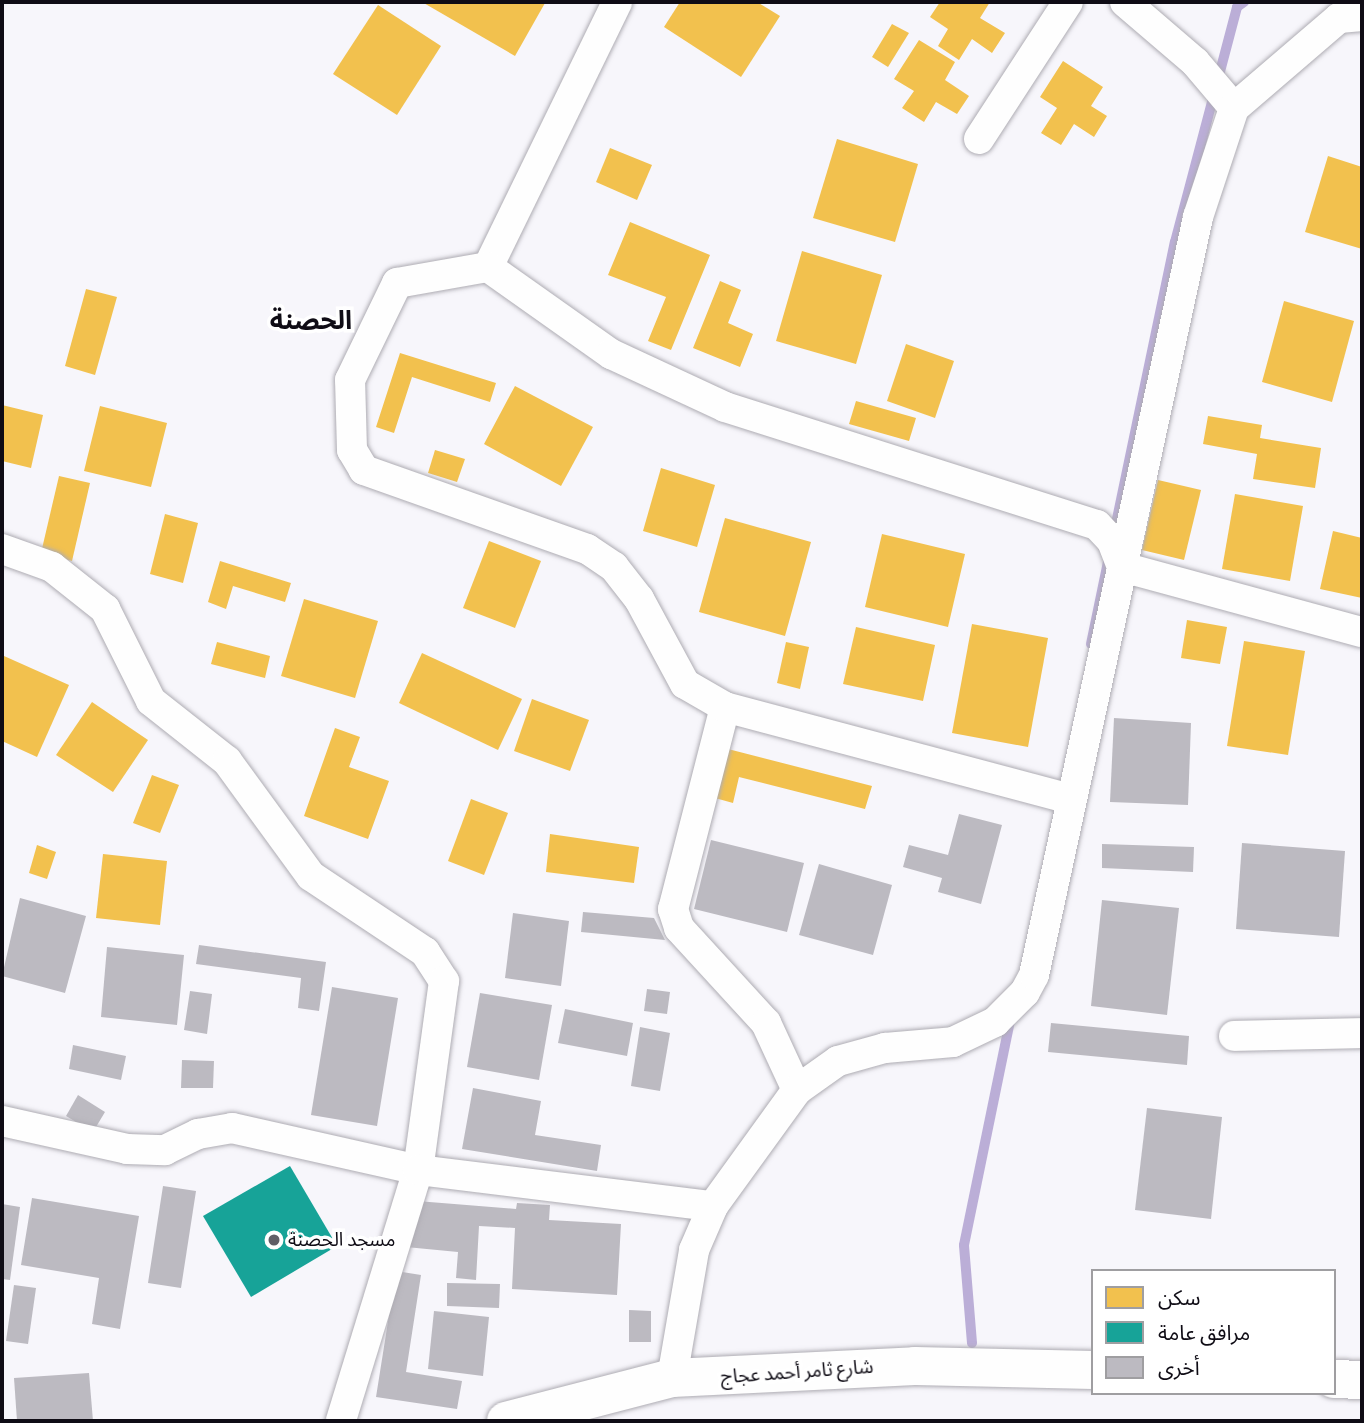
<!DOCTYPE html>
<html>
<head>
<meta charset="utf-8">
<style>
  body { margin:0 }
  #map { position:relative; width:1364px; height:1423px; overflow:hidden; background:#f7f6fb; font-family:Manrope,"Noto Sans Arabic",sans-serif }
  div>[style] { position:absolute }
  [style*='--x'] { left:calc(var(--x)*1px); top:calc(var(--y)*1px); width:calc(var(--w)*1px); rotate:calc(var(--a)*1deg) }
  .homes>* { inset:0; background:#f2c14e }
  .public>* { inset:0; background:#17a398 }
  .stream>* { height:10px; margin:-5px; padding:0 5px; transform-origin:5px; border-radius:5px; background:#bbaed7 }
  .building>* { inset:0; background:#bcbac1 }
  .roads { filter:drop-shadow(0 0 2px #aeacb3) drop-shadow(0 0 2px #aeacb3) }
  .minor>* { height:30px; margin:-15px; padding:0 15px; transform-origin:15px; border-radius:15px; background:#fefefe }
  .primary>* { height:38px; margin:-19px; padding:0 19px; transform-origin:19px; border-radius:19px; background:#fefefe }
  .dots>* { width:19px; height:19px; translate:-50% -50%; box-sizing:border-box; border:4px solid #fff; border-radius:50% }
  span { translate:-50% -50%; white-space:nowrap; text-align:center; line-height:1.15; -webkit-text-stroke:7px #fff; paint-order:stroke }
  .poi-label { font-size:19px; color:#0f0c15 }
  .left { translate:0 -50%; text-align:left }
  .street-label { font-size:19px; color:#0f0c15 }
  .district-label { font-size:26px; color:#0f0c15; font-weight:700 }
  .frame { position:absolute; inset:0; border:4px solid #0f0c15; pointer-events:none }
  .legend { position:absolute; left:1091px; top:1269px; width:245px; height:126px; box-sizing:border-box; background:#fff; border:2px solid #9f9ea1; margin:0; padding:9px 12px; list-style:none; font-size:21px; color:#0f0c15 }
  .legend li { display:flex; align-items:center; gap:14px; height:35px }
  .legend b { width:35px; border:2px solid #9f9ea1 }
</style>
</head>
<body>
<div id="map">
  <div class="homes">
    <i style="clip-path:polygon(422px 2px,543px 2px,545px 3px,515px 56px)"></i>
    <i style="clip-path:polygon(680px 2px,757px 2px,780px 16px,741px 77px,664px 27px)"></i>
    <i style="clip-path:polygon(940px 2px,990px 2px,980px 18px,1005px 33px,992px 53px,972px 39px,959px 60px,938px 46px,948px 29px,930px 17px)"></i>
    <i style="clip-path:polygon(378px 5px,441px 46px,397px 115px,333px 74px)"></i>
    <i style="clip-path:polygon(892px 24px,909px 33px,888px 67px,872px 57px)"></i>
    <i style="clip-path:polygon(919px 40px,955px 62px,945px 80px,969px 96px,957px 114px,936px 102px,924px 122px,902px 108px,914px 91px,894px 79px)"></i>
    <i style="clip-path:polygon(1063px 61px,1103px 87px,1091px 106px,1107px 116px,1094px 137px,1074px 124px,1061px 145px,1041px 133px,1057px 108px,1040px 97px)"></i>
    <i style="clip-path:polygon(837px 139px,918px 164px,895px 242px,813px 218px)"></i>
    <i style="clip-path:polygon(610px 148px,652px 165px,637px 200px,596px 182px)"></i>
    <i style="clip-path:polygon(1328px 156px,1362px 167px,1362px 249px,1305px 232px)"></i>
    <i style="clip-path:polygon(630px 222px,710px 255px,671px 350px,648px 341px,666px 297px,608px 275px)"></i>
    <i style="clip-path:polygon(802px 251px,882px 275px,856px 364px,776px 341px)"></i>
    <i style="clip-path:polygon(720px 281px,741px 290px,728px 323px,753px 334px,740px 367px,693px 348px)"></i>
    <i style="clip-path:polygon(86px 289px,117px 297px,95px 375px,65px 366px)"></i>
    <i style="clip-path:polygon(1284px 301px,1354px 321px,1332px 402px,1262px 382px)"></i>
    <i style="clip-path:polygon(906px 344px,954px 361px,935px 418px,887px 401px)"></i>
    <i style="clip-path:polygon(400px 353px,496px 383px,490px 402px,412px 377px,394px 433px,376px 427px)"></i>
    <i style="clip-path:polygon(515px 386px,593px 427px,561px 486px,484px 444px)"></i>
    <i style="clip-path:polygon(856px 401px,916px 418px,909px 441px,849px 424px)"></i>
    <i style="clip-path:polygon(2px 405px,43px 415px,31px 468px,2px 461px)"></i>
    <i style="clip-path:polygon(100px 406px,167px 423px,151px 487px,84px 471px)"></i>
    <i style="clip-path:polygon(1208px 416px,1262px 425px,1260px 438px,1321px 448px,1315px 488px,1253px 479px,1257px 454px,1203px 444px)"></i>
    <i style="clip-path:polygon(435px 450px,465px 459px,457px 482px,428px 473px)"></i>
    <i style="clip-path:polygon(661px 468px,715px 485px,697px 547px,643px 531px)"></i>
    <i style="clip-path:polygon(59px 476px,90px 483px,72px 561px,41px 553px)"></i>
    <i style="clip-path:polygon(1158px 480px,1201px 490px,1184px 560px,1142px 550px)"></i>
    <i style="clip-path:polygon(1235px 494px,1303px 506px,1290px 581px,1222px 569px)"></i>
    <i style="clip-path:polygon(165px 514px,198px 523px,183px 583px,150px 574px)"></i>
    <i style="clip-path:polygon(725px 518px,811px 542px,785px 636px,699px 612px)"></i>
    <i style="clip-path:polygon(1333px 531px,1362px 538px,1362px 598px,1320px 589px)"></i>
    <i style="clip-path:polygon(882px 534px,965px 554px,948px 627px,865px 607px)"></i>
    <i style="clip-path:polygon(489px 541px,541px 561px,515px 628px,463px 608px)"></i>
    <i style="clip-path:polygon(220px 561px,291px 583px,285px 602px,233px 586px,226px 609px,208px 602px)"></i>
    <i style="clip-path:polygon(304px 599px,378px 621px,355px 698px,281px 676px)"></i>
    <i style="clip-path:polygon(1187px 620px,1227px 627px,1220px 664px,1181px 658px)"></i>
    <i style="clip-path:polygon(972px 624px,1048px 638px,1028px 747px,952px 733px)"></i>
    <i style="clip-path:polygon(856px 627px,935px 645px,923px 701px,843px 684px)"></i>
    <i style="clip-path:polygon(1244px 641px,1305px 651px,1288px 755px,1227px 746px)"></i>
    <i style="clip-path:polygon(217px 642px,270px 656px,265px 678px,211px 664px)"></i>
    <i style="clip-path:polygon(786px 642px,809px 647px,800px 689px,777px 683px)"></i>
    <i style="clip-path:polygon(422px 653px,522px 699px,498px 750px,399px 703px)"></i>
    <i style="clip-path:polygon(4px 656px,69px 685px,37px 757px,2px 741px)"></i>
    <i style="clip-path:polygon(532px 699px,589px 720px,570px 771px,514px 751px)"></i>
    <i style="clip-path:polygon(92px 702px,148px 740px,113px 792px,56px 755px)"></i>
    <i style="clip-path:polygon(335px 728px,360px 737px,349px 767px,389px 781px,368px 839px,304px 816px)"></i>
    <i style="clip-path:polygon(728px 749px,872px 786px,865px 809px,739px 777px,733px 803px,715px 798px)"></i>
    <i style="clip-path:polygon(152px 775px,179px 785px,160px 833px,133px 823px)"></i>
    <i style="clip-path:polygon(471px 799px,508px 813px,484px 875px,448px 861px)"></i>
    <i style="clip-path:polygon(550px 834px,639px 847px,634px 883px,546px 872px)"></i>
    <i style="clip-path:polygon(37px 845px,56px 852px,47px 879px,29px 873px)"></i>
    <i style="clip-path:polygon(103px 854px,167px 861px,160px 925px,96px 918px)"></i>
  </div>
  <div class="public">
    <i style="clip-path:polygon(290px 1166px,337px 1246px,251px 1297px,203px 1216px)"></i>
  </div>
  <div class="stream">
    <i style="--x:1113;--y:538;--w:302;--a:-78.2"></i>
    <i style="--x:1175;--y:242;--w:243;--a:-75.2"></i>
    <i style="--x:1237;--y:7;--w:9;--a:-36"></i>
    <i style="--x:1091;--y:644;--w:89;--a:-78.3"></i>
    <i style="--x:972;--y:1343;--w:98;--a:-94.7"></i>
    <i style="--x:964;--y:1245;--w:234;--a:-78.4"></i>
  </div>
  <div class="building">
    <i style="clip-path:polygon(1114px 718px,1191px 723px,1188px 805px,1110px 802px)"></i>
    <i style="clip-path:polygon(959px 814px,1002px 825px,981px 904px,938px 892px,942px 878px,903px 867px,909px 845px,948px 855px)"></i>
    <i style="clip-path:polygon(711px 840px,804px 863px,787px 932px,694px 909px)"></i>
    <i style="clip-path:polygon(1242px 843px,1345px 851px,1339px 937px,1236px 929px)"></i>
    <i style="clip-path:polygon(1102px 844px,1194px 847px,1193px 872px,1102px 868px)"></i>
    <i style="clip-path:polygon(819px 864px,892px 885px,873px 955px,799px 935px)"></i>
    <i style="clip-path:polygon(20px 898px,86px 916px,65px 993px,2px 976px)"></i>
    <i style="clip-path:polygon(1102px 900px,1179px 908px,1167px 1015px,1091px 1006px)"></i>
    <i style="clip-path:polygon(583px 912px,654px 918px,665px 940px,581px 932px)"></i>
    <i style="clip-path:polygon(513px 913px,569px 921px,561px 986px,505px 978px)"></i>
    <i style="clip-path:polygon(199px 945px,326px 962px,319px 1011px,298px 1008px,301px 978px,196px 964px)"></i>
    <i style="clip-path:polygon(107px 947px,184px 955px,177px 1025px,101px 1017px)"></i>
    <i style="clip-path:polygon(332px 987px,398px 998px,377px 1126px,311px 1115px)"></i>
    <i style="clip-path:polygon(647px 989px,670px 992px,667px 1014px,644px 1011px)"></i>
    <i style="clip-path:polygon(190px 991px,212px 994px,207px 1034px,184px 1030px)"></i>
    <i style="clip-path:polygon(480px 993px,552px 1005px,539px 1080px,467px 1067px)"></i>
    <i style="clip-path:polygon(565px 1009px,633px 1023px,627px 1056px,558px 1043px)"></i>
    <i style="clip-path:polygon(1051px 1023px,1189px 1036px,1187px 1065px,1048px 1052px)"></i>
    <i style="clip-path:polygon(640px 1027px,670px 1033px,660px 1091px,631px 1086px)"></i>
    <i style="clip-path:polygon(73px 1045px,126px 1056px,121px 1080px,69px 1069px)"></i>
    <i style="clip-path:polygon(182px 1060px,214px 1061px,213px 1088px,181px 1088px)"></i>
    <i style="clip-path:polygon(473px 1088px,541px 1101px,535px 1135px,601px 1145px,597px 1171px,462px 1149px)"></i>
    <i style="clip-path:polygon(78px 1095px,105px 1112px,93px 1132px,66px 1116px)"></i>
    <i style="clip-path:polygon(1147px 1108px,1222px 1117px,1211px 1219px,1135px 1210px)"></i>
    <i style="clip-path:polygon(163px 1186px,196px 1191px,181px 1288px,148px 1283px)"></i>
    <i style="clip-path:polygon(32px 1198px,139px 1216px,120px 1329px,92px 1324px,99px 1278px,21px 1265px)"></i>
    <i style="clip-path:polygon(417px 1201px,516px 1209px,517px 1203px,550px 1205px,549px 1220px,621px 1224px,617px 1295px,512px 1289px,515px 1228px,479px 1226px,476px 1280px,456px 1278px,458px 1252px,406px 1247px)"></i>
    <i style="clip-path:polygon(2px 1204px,20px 1207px,10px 1280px,2px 1279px)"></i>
    <i style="clip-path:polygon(396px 1271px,421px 1275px,406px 1372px,462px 1381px,457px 1409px,376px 1397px)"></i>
    <i style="clip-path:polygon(447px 1283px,500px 1284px,499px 1308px,447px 1306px)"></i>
    <i style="clip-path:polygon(14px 1285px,36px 1288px,28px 1344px,6px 1341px)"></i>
    <i style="clip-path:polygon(629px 1310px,651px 1311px,651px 1342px,629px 1342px)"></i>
    <i style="clip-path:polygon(434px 1311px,489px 1317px,483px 1376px,428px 1369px)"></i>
    <i style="clip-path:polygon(89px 1373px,93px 1421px,17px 1421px,14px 1378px)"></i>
  </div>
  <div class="roads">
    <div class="minor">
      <i style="--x:1125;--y:2;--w:92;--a:40.6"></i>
      <i style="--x:1195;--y:62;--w:60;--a:49.7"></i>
      <i style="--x:979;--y:139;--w:163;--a:-57"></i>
      <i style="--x:488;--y:267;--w:295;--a:-64"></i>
      <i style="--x:2;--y:549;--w:53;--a:19.8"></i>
      <i style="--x:52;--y:567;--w:68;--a:38.4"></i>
      <i style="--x:105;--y:609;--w:103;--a:63.4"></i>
      <i style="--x:151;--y:701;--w:97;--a:38.3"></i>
      <i style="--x:227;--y:761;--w:142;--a:53.9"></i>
      <i style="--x:311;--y:876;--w:137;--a:33.7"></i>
      <i style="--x:425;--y:952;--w:35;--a:57"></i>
      <i style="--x:444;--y:981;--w:191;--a:97.8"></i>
      <i style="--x:418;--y:1170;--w:263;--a:107.1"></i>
      <i style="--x:725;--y:707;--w:209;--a:104.4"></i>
      <i style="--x:673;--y:909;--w:20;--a:72"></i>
      <i style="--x:679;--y:928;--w:129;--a:47.5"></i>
      <i style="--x:766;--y:1023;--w:74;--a:65.2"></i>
      <i style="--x:1070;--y:799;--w:357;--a:-165.1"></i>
      <i style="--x:725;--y:707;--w:46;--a:-150.1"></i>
      <i style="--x:685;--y:684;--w:97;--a:-118.4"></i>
      <i style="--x:639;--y:599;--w:41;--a:-128"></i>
      <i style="--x:614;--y:567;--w:32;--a:-146"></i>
      <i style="--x:587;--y:549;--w:237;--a:-160.5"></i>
      <i style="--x:364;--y:470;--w:23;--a:-121"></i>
      <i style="--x:352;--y:450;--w:70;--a:-91.6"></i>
      <i style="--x:350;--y:380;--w:108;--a:-64.1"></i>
      <i style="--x:397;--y:283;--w:92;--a:-10"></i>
      <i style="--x:488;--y:267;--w:151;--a:35.3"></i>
      <i style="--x:611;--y:354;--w:126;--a:24.9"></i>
      <i style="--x:725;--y:407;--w:390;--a:17.6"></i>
      <i style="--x:1097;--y:525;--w:22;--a:47"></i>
      <i style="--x:1112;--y:541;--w:28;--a:69"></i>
      <i style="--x:1122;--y:567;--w:249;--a:15.2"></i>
      <i style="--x:1234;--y:1036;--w:128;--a:-1.3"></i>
      <i style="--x:2;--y:1121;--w:128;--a:12.6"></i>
      <i style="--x:127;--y:1149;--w:38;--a:2"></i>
      <i style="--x:165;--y:1150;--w:37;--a:-26"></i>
      <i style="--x:198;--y:1134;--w:35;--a:-10"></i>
      <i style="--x:232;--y:1128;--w:191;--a:12.7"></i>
      <i style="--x:418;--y:1170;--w:297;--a:7"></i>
      <i style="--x:672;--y:1378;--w:130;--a:-80.2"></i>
      <i style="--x:694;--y:1250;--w:48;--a:-66.6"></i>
      <i style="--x:713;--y:1206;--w:143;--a:-54.1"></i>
      <i style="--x:797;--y:1090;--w:50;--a:-35.3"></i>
      <i style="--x:838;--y:1061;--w:49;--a:-15.5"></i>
      <i style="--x:885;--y:1048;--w:68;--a:-5"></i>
      <i style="--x:953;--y:1042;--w:47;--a:-25.5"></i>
      <i style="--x:995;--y:1022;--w:42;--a:-45"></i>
      <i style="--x:1025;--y:992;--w:19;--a:-62"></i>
      <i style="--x:1034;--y:975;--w:776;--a:-77.79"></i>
      <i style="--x:1198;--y:217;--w:115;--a:-71.7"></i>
      <i style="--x:1234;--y:108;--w:138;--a:-40.6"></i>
      <i style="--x:1339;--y:18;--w:23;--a:-5"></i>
    </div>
    <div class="primary">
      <i style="--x:1334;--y:1379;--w:28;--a:2"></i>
      <i style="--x:506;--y:1421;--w:171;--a:-14.5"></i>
      <i style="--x:672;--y:1378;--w:243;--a:-2.8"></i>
      <i style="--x:915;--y:1366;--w:178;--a:1.3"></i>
    </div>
  </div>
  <div class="dots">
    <i style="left:274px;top:1240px;background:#605e66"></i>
  </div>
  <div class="poi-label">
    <span class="left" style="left:288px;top:1240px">مسجد الحصنة</span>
  </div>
  <div class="street-label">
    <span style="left:797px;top:1372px;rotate:-4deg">شارع ثامر أحمد عجاج</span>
  </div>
  <div class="district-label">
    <span style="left:311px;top:320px">الحصنة</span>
  </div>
  <div class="frame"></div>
  <ul class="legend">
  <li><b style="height:19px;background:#f2c14e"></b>سكن</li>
  <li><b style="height:19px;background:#17a398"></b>مرافق عامة</li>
  <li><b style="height:19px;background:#bcbac1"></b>أخرى</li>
  </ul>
</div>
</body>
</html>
